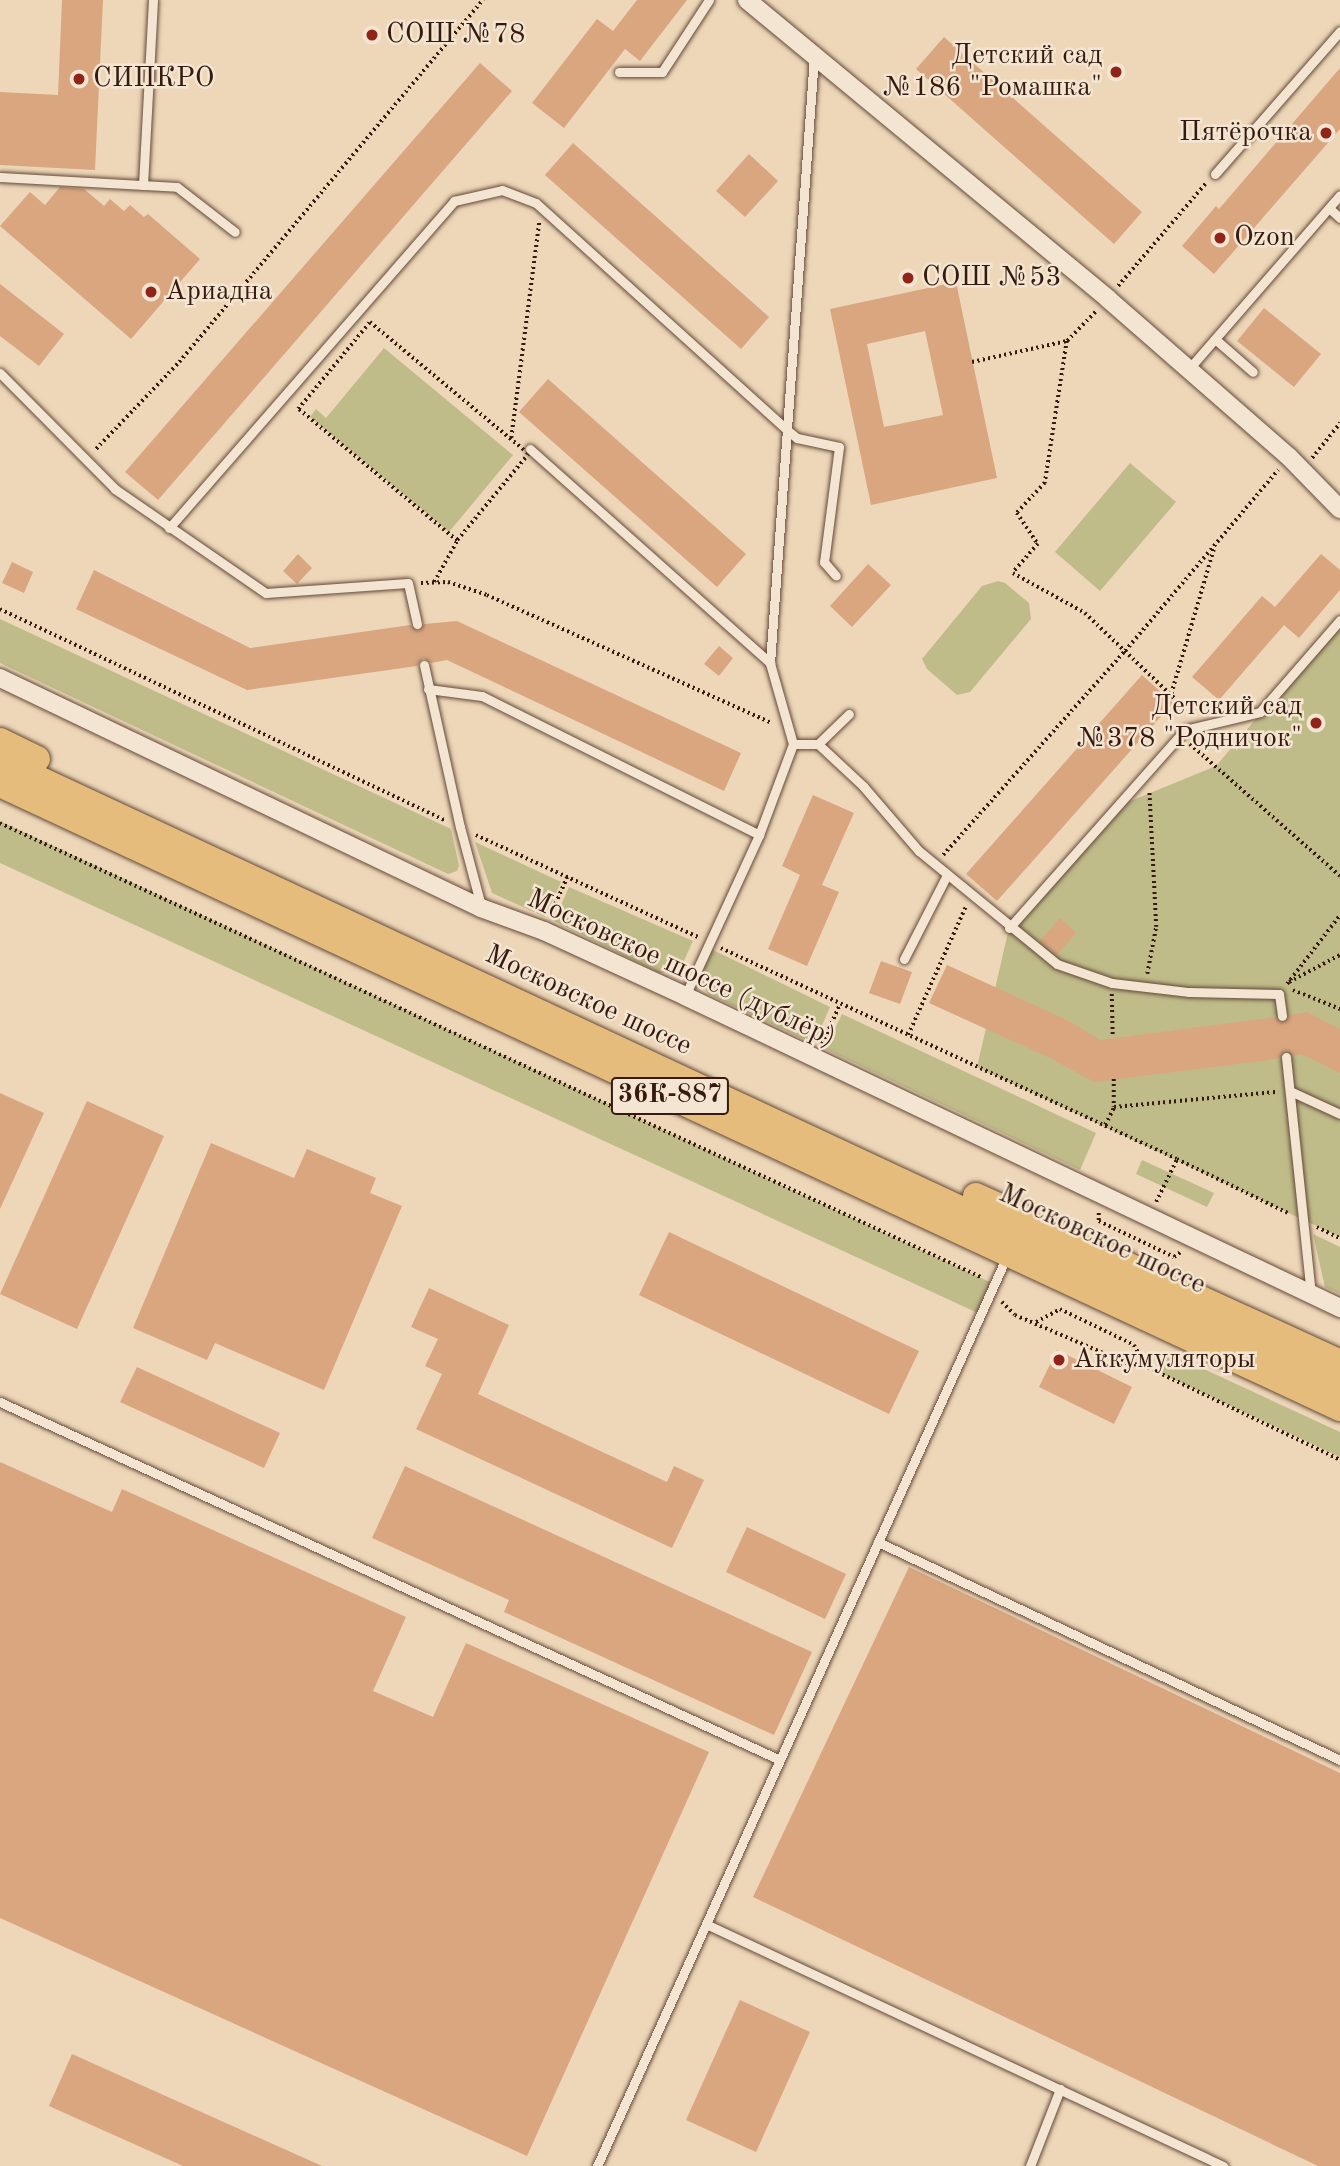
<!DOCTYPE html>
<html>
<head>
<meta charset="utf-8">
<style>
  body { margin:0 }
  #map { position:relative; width:1340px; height:2166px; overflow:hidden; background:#edd7b8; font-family:"Old Standard TT",serif }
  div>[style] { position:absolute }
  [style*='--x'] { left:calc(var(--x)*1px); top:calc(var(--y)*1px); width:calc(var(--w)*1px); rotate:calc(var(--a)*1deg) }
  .green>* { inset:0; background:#c0bc8a }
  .building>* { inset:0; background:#d9a680 }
  .path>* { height:3.5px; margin-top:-1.75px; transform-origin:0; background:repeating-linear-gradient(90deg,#361a0f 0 2px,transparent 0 5.5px) }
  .roads { filter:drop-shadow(0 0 2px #644939) drop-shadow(0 0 2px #644939) }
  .lane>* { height:9px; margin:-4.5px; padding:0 4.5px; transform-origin:4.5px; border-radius:4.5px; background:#f3e5d1 }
  .street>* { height:18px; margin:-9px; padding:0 9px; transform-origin:9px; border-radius:9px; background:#f3e5d1 }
  .primary>* { height:26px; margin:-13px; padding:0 13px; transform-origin:13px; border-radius:13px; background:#e6bc7c }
  .dots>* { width:19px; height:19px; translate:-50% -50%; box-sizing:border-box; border:4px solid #f3e5d1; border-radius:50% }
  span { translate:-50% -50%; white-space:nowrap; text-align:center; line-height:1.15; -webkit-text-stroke:5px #f3e5d1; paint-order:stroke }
  .shield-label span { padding:2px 5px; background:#f3e5d1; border:2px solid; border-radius:5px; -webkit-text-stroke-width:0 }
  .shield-label { font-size:26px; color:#361a0f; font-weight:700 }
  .poi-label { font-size:28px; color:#361a0f }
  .left { translate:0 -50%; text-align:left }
  .right { translate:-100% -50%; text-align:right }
  .street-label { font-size:28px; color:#361a0f }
</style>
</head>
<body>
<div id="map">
  <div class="green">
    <i style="clip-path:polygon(384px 348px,513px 455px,449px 532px,310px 417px,316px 409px,326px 418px)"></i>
    <i style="clip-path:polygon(1130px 463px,1176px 502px,1100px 591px,1055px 552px)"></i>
    <i style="clip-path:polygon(998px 581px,1005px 583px,1029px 603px,1031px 619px,970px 692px,957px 695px,927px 669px,922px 659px,982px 586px)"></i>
    <i style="clip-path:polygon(0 619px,451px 829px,459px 866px,457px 871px,448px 874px,0 663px)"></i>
    <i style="clip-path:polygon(1340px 620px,1340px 1237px,977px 1067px,1009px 928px,1116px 807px,1216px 766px)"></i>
    <i style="clip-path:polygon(0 821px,994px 1284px,980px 1314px,0 863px)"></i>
    <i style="clip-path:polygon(475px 842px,561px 882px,545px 917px,492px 893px)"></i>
    <i style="clip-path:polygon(569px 887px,693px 941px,682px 965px,671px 972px,659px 973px,554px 921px)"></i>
    <i style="clip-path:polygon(711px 949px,830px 1007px,814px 1044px,708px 994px,702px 982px,701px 969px)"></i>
    <i style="clip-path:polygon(842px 1014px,1096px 1133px,1080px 1170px,825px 1049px)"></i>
    <i style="clip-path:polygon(1142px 1160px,1214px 1193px,1207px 1207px,1136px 1174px)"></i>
    <i style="clip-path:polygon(1313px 1234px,1340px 1247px,1340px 1294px,1325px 1287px)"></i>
    <i style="clip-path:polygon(1167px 1352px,1340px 1432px,1340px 1457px,1160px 1373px)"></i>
  </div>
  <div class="building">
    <i style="clip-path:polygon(62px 0,103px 0,95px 170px,0 165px,0 92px,58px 95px)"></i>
    <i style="clip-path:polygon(637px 0,687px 0,640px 61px,625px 49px,564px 128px,532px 103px,597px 19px,613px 31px)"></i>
    <i style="clip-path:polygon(944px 37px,1142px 212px,1114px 244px,916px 69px)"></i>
    <i style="clip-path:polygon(480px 63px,512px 91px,158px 500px,125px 472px)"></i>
    <i style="clip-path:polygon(1340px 68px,1340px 129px,1214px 274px,1182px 246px,1216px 206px,1219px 209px)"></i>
    <i style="clip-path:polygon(573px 143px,769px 317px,741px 349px,545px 175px)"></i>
    <i style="clip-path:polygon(749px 154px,778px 181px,745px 217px,716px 191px)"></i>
    <i style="clip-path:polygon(60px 187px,84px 189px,104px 206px,110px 199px,124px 211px,130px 205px,144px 217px,148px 214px,200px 259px,131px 339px,0 226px,30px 192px,45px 205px)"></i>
    <i style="clip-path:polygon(evenodd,956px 282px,997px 478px,871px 505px,830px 309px,956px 282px,925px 331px,943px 415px,884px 427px,867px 344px,925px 331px)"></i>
    <i style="clip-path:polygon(0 284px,64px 334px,39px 366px,0 336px)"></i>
    <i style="clip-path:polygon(1264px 308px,1321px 354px,1294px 387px,1237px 341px)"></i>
    <i style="clip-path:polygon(548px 379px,746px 554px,717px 587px,519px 412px)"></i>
    <i style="clip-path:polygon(298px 554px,312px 568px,297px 584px,283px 571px)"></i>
    <i style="clip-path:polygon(1321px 554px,1340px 570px,1340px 590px,1299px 638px,1284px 625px,1219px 700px,1192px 677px,1262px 596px,1275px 607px)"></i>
    <i style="clip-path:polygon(12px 562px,33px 572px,24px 593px,2px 583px)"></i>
    <i style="clip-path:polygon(868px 564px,891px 585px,852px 627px,830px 606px)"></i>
    <i style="clip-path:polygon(94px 570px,250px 648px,410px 625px,418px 631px,424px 624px,457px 621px,741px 753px,724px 791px,447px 660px,431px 663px,423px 658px,417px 666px,247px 690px,76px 609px)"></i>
    <i style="clip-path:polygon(719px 646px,733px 658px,719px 676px,704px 664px)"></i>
    <i style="clip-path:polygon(1142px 675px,1173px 703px,997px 901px,966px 874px)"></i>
    <i style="clip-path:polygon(813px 795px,854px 813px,822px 885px,839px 892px,807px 966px,768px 949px,800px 875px,782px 866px)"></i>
    <i style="clip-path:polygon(1060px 918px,1076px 933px,1057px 955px,1040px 941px)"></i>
    <i style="clip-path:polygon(881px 961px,912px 972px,900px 1004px,869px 993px)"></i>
    <i style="clip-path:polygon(947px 965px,1069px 1021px,1100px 1040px,1275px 1017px,1282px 1023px,1289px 1015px,1307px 1012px,1340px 1029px,1340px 1073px,1301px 1054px,1293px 1056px,1286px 1050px,1279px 1058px,1270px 1060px,1094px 1082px,1052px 1059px,929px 1003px)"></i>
    <i style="clip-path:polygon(0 1093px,44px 1113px,0 1209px)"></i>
    <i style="clip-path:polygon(87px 1101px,164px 1136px,77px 1329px,0 1294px)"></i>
    <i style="clip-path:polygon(211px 1143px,294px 1178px,307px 1149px,376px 1178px,370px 1193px,402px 1206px,324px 1390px,215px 1343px,207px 1360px,133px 1328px)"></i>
    <i style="clip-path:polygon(669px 1232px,919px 1351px,889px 1414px,639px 1295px)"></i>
    <i style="clip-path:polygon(429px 1288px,509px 1325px,478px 1394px,667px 1482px,674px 1466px,704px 1480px,672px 1548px,416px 1429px,442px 1374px,425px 1366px,438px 1339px,411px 1327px)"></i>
    <i style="clip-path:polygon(1057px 1350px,1132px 1387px,1114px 1424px,1039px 1387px)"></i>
    <i style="clip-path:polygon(137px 1367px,280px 1433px,264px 1468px,120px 1402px)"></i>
    <i style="clip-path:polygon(0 1462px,112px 1512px,122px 1489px,406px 1617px,373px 1691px,433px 1717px,466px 1643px,709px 1752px,527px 2156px,0 1918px)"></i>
    <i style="clip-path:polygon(405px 1466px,812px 1652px,774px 1735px,504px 1612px,509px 1600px,372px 1538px)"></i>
    <i style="clip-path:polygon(747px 1527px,846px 1574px,825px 1619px,726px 1572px)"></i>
    <i style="clip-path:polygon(909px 1567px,1340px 1773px,1340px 2166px,1318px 2166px,753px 1897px)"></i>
    <i style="clip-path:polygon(740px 2000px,810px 2032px,756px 2152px,686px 2120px)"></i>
    <i style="clip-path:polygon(72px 2054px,322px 2166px,183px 2166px,49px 2106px)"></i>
  </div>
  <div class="path">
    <i style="--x:1118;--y:286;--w:135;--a:-49.5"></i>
    <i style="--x:370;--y:322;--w:207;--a:39.7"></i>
    <i style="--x:529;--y:454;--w:113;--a:129.6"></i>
    <i style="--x:457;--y:541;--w:207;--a:-140.3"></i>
    <i style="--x:298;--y:409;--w:113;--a:-50.4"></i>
    <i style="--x:1067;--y:341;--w:144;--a:98.8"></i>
    <i style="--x:1045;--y:483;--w:41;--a:133"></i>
    <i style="--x:1017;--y:513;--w:37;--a:56"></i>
    <i style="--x:1038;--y:544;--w:38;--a:131"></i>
    <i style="--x:1013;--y:573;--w:82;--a:29.1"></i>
    <i style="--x:1085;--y:613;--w:148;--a:43.6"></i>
    <i style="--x:972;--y:362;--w:97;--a:-12.5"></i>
    <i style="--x:1067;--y:341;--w:43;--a:-45.9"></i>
    <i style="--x:511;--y:438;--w:217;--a:-82.6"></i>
    <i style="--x:96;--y:449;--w:120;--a:-46.3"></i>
    <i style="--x:179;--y:362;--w:473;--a:-50"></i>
    <i style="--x:1312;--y:458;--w:45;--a:-51.3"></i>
    <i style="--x:434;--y:582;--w:47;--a:-60.7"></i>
    <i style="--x:421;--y:583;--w:27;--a:-2"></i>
    <i style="--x:448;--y:582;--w:41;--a:18.4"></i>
    <i style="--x:487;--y:595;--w:312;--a:24.2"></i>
    <i style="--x:0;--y:609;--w:492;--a:25.4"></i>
    <i style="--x:1171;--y:694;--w:152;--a:-73.6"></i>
    <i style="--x:1190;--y:744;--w:200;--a:41.3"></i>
    <i style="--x:0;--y:823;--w:1083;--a:24.84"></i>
    <i style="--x:476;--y:835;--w:244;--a:24.7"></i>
    <i style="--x:943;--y:855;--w:273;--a:-48.3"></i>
    <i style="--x:1125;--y:651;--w:237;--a:-49.8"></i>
    <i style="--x:551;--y:914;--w:40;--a:-66.6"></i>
    <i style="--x:721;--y:948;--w:502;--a:24.83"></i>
    <i style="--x:1177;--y:1159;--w:123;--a:25.9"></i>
    <i style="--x:1147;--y:974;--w:48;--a:-79.2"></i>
    <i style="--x:1156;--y:927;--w:137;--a:-92.9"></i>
    <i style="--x:1289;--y:982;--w:58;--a:-27.9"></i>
    <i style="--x:1287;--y:984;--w:87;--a:-52.5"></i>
    <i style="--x:1293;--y:990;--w:51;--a:22"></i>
    <i style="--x:1112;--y:994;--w:44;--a:88.7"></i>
    <i style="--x:908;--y:1035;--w:141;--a:-65.8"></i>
    <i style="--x:822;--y:1044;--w:44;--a:-65.8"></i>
    <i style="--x:1114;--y:1079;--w:28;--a:90"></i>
    <i style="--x:1105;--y:1125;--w:20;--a:-63"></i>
    <i style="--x:1114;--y:1107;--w:164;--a:-5.3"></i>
    <i style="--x:1156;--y:1202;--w:48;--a:-64"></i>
    <i style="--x:1099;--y:1213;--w:8;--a:90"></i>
    <i style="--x:1099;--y:1221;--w:83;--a:25.6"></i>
    <i style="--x:1174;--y:1257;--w:10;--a:-37"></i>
    <i style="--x:1317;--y:1227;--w:25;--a:26"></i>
    <i style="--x:1002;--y:1302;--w:18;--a:45"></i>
    <i style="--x:1015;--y:1315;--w:124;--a:23.3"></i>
    <i style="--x:1129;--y:1364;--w:14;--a:4"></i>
    <i style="--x:1143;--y:1365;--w:219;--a:25.7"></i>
    <i style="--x:1036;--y:1322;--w:27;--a:-28"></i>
    <i style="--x:1060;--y:1309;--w:82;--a:25.9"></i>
    <i style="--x:1134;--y:1345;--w:22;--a:60"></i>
  </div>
  <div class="roads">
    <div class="lane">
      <i style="--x:619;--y:72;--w:43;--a:0"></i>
      <i style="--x:662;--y:72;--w:86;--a:-56.9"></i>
      <i style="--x:1215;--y:174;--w:190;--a:-48.8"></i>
      <i style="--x:0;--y:177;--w:177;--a:3.2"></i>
      <i style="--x:177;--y:187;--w:73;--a:37.8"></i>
      <i style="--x:143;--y:185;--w:185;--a:-86.9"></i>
      <i style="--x:1329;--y:208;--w:15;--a:42"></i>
      <i style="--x:1215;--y:339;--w:50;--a:41"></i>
      <i style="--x:1187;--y:371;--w:233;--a:-49"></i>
      <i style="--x:0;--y:373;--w:163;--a:45.2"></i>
      <i style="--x:115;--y:489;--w:183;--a:34.6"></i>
      <i style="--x:266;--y:593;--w:142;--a:-4"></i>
      <i style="--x:408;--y:583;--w:42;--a:77.6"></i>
      <i style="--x:530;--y:449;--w:322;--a:41.7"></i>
      <i style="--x:169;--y:528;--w:434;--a:-48.9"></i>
      <i style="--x:454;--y:201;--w:49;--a:-12.9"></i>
      <i style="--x:502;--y:190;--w:36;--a:21"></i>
      <i style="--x:536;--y:203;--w:338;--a:42.1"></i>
      <i style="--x:787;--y:430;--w:13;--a:39"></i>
      <i style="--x:797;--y:438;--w:43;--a:12.1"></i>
      <i style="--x:839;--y:447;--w:116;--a:97.4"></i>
      <i style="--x:824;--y:562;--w:18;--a:49"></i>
      <i style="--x:424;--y:665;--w:166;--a:77.5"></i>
      <i style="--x:460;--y:827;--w:82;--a:75.1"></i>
      <i style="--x:428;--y:689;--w:54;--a:7.4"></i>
      <i style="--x:482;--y:696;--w:310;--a:26.6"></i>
      <i style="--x:793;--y:744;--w:25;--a:0"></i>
      <i style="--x:818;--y:744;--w:62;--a:43"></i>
      <i style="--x:863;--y:786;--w:86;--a:49.3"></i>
      <i style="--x:919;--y:851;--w:178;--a:39.3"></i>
      <i style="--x:1057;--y:964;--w:58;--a:19.1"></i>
      <i style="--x:1112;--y:983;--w:78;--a:6.7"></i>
      <i style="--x:1189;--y:992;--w:90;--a:1.3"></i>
      <i style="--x:1279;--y:994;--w:22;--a:82"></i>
      <i style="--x:818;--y:744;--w:43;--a:-44.1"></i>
      <i style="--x:1009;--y:928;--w:265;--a:-48.4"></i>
      <i style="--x:1185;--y:730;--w:77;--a:-13.5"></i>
      <i style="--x:1260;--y:712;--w:122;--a:-49"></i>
      <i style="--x:904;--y:959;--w:94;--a:-62.9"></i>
      <i style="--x:685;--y:996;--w:177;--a:-65.3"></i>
      <i style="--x:759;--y:835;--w:97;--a:-69.5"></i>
      <i style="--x:793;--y:744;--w:84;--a:-105.9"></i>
      <i style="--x:770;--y:663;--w:608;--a:-85.85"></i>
      <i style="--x:1286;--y:1057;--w:238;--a:84"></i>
      <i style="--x:1290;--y:1091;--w:55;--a:24.7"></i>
      <i style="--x:0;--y:1402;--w:858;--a:24.65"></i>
      <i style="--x:878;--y:1542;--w:511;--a:25.26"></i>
      <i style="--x:706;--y:1924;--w:571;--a:25.08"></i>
      <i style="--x:597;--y:2166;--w:998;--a:-65.75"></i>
      <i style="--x:1030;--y:2166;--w:83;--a:-68.7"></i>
    </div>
    <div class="street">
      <i style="--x:747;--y:0;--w:469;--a:39.6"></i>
      <i style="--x:1108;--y:299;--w:240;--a:41.1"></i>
      <i style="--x:1289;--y:457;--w:73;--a:45.6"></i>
      <i style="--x:0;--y:678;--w:533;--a:25.56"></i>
      <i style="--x:481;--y:908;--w:67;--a:20.1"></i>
      <i style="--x:544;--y:931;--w:155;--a:24.7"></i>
      <i style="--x:685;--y:996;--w:726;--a:25.47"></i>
    </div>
    <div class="primary">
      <i style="--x:0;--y:741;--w:41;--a:25.9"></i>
      <i style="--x:0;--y:761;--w:1479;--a:25.01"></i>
      <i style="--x:0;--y:784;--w:1478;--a:24.97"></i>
      <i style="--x:976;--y:1196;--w:400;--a:24.6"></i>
    </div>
  </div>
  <div class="dots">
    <i style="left:372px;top:35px;background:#8f2418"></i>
    <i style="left:1116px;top:72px;background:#8f2418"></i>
    <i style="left:79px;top:79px;background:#8f2418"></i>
    <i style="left:1326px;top:133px;background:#8f2418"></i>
    <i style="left:1220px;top:238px;background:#8f2418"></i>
    <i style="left:908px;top:278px;background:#8f2418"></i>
    <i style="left:151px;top:292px;background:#8f2418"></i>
    <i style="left:1316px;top:723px;background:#8f2418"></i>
    <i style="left:1059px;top:1360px;background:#8f2418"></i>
  </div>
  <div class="shield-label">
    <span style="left:670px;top:1096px">36К-887</span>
  </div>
  <div class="poi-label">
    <span class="left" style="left:386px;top:35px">СОШ №78</span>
    <span class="right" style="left:1102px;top:72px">Детский сад<br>№186 "Ромашка"</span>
    <span class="left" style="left:93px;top:79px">СИПКРО</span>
    <span class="right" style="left:1312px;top:133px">Пятёрочка</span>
    <span class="left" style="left:1234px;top:238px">Ozon</span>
    <span class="left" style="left:922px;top:278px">СОШ №53</span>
    <span class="left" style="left:165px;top:292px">Ариадна</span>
    <span class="right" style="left:1302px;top:723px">Детский сад<br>№378 "Родничок"</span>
    <span class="left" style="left:1073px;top:1360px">Аккумуляторы</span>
  </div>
  <div class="street-label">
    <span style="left:681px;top:969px;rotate:25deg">Московское шоссе (дублёр)</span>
    <span style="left:588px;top:1001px;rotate:25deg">Московское шоссе</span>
    <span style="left:1102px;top:1240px;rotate:25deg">Московское шоссе</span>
  </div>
</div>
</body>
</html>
